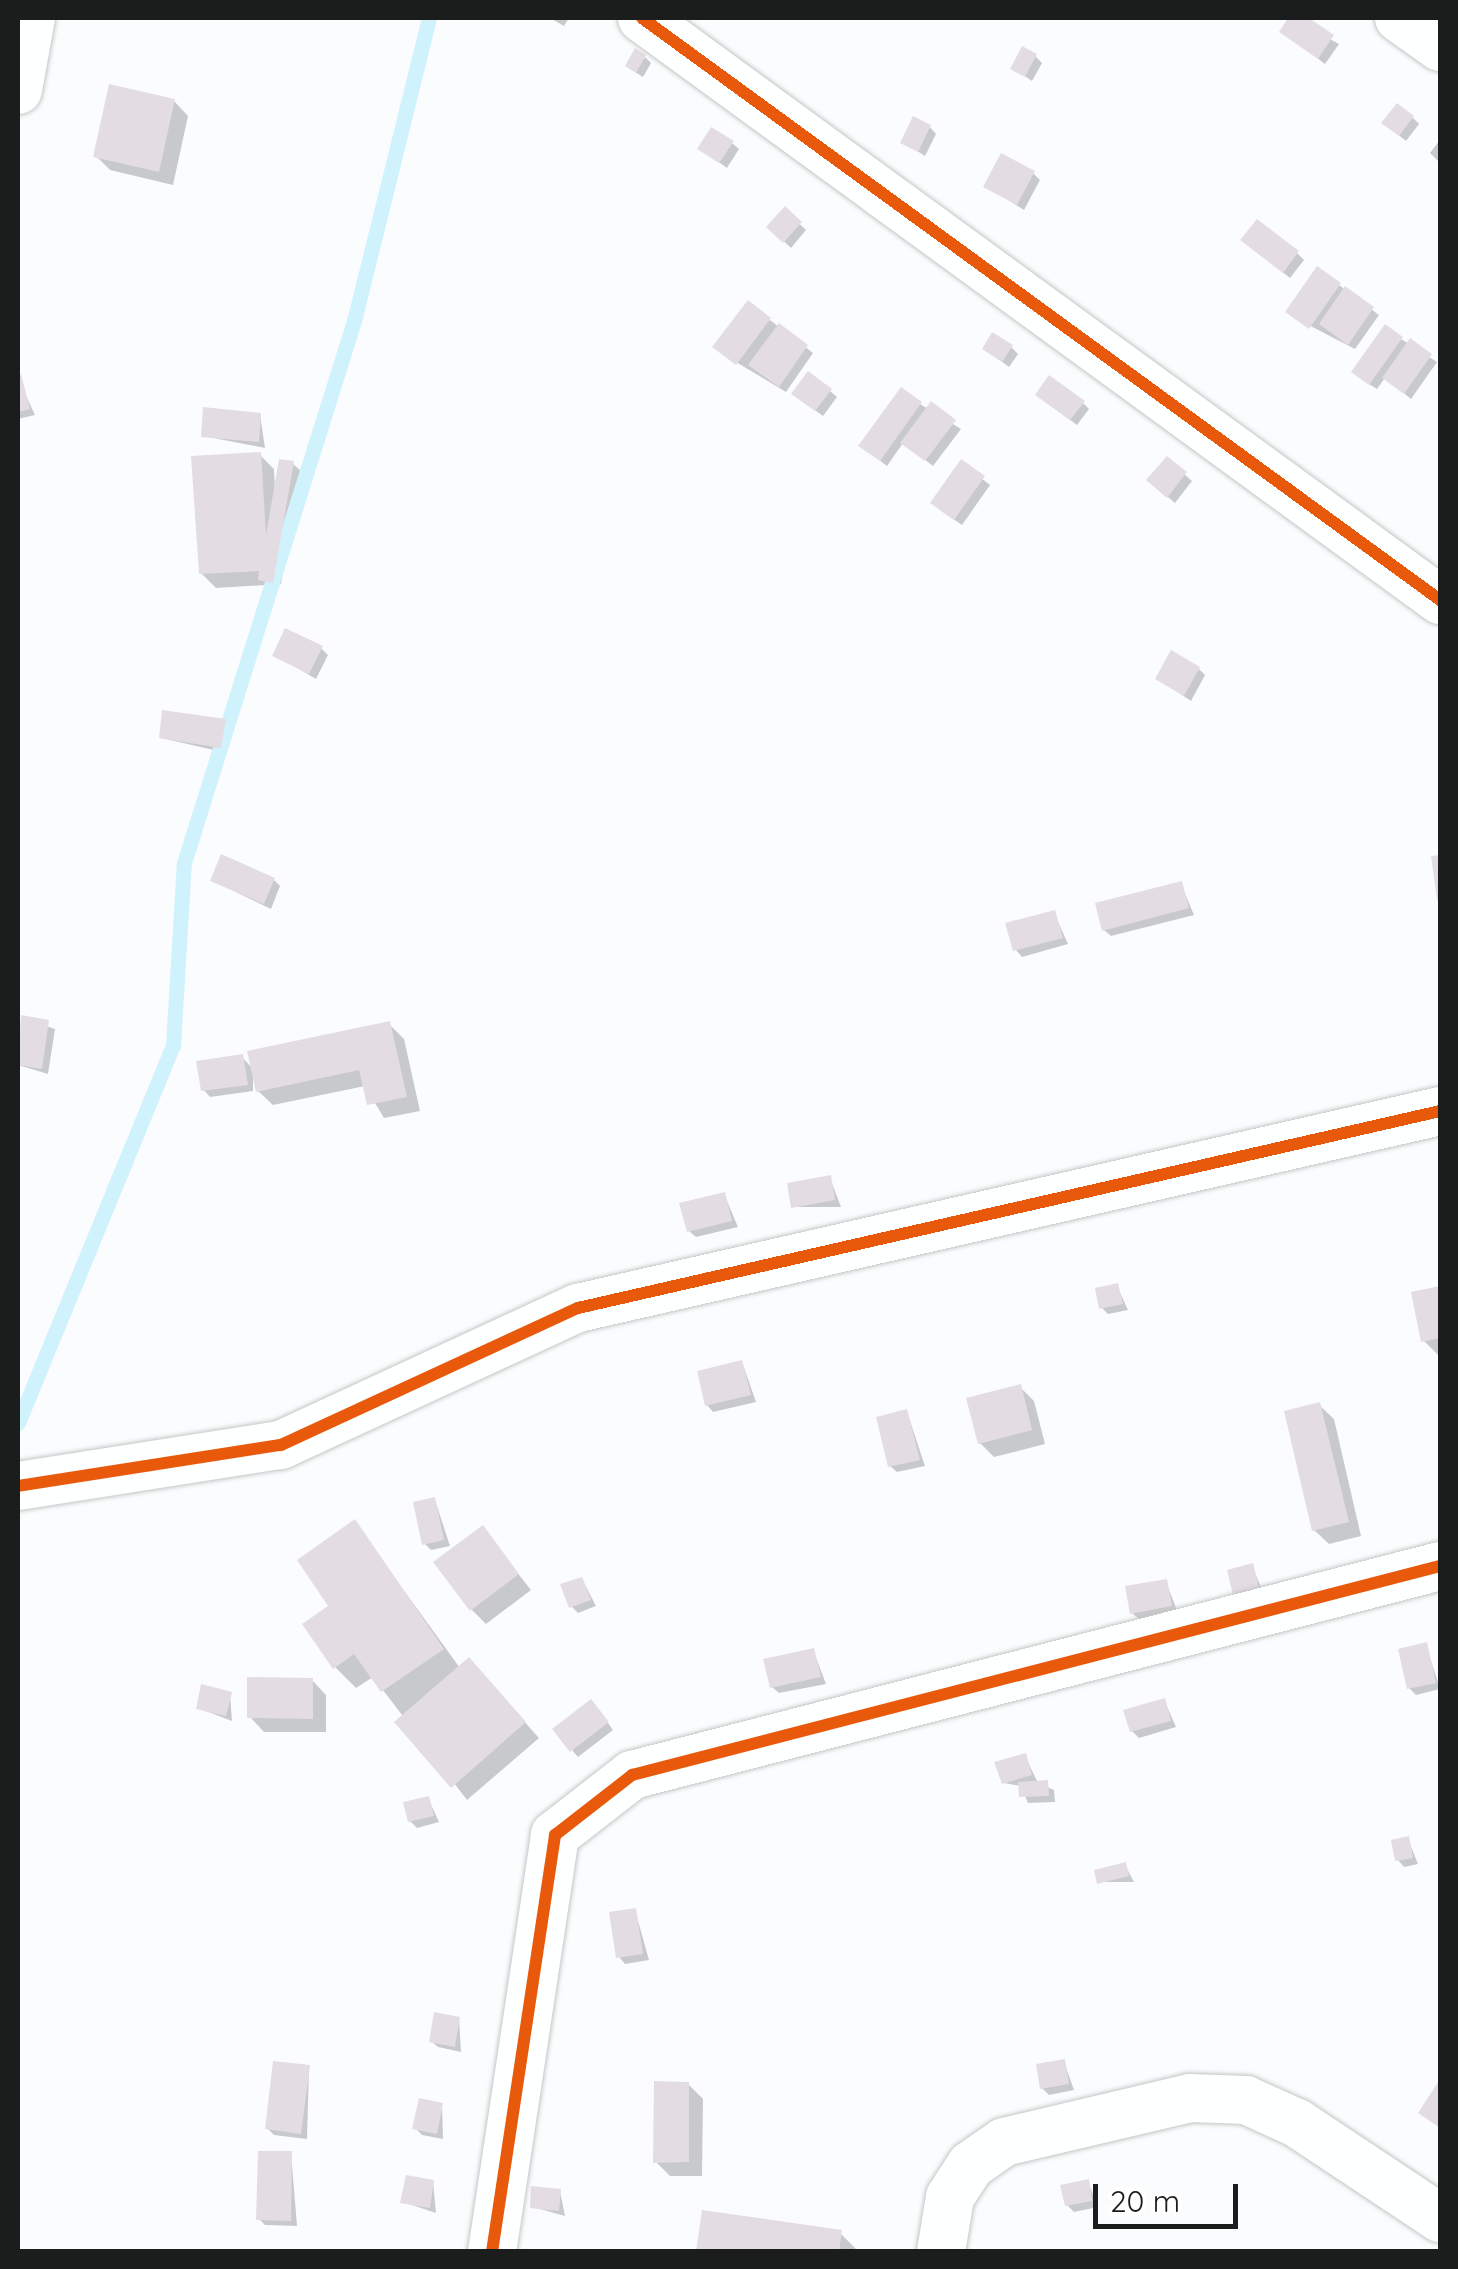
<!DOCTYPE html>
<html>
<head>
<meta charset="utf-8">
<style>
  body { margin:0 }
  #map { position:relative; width:1458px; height:2269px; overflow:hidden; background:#fbfcfd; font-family:Quicksand,sans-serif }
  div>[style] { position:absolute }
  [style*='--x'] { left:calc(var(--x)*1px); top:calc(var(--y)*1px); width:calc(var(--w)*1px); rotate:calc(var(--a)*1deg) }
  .shadow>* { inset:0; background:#0003 }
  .stream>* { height:15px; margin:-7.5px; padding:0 7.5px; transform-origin:7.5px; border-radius:7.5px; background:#d0f2fc }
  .building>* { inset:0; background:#e4dce3 }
  .roads { filter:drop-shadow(0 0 2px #c5c6c7) drop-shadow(0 0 2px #c5c6c7) }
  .street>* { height:48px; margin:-24px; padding:0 24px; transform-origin:24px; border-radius:24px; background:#feffff }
  .cycleway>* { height:12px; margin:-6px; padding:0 6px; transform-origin:6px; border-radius:6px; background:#e8590c }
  span { translate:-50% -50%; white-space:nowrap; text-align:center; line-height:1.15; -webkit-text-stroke:10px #fff; paint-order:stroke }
  .frame { position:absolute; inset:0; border:20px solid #1b1c1c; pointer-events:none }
  .scale { position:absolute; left:1093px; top:2184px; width:145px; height:45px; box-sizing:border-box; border:5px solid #1b1c1c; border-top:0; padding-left:12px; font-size:30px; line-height:35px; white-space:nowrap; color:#1b1c1c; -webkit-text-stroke:8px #fff; paint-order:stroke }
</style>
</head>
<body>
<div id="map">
  <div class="shadow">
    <i style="clip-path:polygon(550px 18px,569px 18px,564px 26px)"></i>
    <i style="clip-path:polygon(1291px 18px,1339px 44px,1325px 64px,1282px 31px)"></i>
    <i style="clip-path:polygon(1035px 56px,1042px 63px,1032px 81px,1013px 68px)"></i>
    <i style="clip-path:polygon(645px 57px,651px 63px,643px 77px,635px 72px)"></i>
    <i style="clip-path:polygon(174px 101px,188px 116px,173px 185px,110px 170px,96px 156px)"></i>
    <i style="clip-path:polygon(1413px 118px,1419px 124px,1406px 141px,1391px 129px)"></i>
    <i style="clip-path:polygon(930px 127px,936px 134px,925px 156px,903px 142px)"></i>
    <i style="clip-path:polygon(1440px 140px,1440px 163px,1430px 153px)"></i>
    <i style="clip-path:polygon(732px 143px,739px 149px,727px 168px,700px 149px)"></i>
    <i style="clip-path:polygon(1033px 173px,1040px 180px,1024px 210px,986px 186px)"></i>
    <i style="clip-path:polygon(785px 210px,806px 230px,791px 248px,769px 227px)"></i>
    <i style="clip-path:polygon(1250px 247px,1297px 253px,1304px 260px,1290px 278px)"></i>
    <i style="clip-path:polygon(1339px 285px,1379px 315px,1355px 349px,1295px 318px)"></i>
    <i style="clip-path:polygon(770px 320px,813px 353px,786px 392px,721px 353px)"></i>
    <i style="clip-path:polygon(1401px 339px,1437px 362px,1411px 399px,1385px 378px,1377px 389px,1361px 379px)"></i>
    <i style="clip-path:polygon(1011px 347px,1018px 354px,1009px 367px,985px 349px)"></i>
    <i style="clip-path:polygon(18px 378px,35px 415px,18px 419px)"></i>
    <i style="clip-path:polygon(830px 391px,837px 397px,823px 416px,801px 400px)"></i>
    <i style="clip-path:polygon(1044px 401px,1083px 403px,1089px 409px,1077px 425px)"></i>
    <i style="clip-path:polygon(920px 404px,961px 429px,933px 466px,903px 443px,887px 466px,861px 446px)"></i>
    <i style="clip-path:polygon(260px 415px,265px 448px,203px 436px)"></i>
    <i style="clip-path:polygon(260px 455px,274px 469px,275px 489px,293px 464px,300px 470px,281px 584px,216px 588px,201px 573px)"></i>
    <i style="clip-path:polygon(1167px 459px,1192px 481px,1175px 503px,1156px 487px)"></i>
    <i style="clip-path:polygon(962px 463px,990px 485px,962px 525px,940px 510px)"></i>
    <i style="clip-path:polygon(321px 648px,328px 655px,316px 679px,275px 655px)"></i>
    <i style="clip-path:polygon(1199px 669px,1205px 675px,1191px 701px,1158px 679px)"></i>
    <i style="clip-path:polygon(225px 722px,227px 753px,161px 738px)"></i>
    <i style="clip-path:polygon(274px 880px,280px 886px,271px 909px,213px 881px)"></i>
    <i style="clip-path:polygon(1181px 884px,1194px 915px,1111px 936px,1104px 930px)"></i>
    <i style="clip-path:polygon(1054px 913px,1068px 944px,1022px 957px,1016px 950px)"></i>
    <i style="clip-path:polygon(23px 1018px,55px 1029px,48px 1074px,18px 1065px)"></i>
    <i style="clip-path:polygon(389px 1024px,404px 1039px,420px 1111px,384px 1118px,365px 1086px,273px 1105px,258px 1091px)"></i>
    <i style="clip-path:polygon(242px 1057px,253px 1069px,253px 1091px,210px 1097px,204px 1090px)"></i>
    <i style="clip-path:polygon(830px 1178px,841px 1207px,794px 1207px)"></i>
    <i style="clip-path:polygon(724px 1194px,738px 1227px,696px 1237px,689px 1231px)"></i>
    <i style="clip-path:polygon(1117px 1286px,1128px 1310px,1108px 1314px,1101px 1307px)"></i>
    <i style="clip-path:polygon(1440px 1289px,1440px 1355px,1438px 1355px,1424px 1341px,1414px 1294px)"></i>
    <i style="clip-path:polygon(742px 1362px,756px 1402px,713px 1412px,707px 1405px)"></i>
    <i style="clip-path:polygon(1020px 1387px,1034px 1401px,1045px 1444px,994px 1457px,980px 1443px)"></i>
    <i style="clip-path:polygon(1319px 1405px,1334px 1419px,1361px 1536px,1329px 1544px,1314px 1530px)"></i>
    <i style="clip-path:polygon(907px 1412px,925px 1466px,897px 1472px,890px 1466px)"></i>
    <i style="clip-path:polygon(435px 1500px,450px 1546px,431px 1550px,424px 1543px)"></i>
    <i style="clip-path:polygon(355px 1523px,460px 1668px,483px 1675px,539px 1738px,467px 1800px,373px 1677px,356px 1688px,335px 1667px)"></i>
    <i style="clip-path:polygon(483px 1529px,531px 1590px,486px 1624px,471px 1609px)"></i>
    <i style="clip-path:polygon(1252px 1566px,1266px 1599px,1243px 1604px)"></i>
    <i style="clip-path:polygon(582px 1579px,596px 1606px,578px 1613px,572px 1607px)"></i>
    <i style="clip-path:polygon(1166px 1582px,1178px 1613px,1139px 1619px,1132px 1613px)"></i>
    <i style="clip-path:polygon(1426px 1645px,1440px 1689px,1416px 1695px,1409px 1688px)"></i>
    <i style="clip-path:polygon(813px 1650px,826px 1684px,779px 1693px,772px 1687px)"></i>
    <i style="clip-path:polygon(312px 1680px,326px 1695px,326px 1732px,264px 1732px,250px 1717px)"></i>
    <i style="clip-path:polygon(230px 1694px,232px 1721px,198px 1708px)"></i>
    <i style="clip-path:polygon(1164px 1700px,1176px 1727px,1139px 1738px,1132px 1731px)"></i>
    <i style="clip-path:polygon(598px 1709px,613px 1730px,578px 1757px,572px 1750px)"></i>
    <i style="clip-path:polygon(1025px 1756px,1038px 1783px,1054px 1790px,1055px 1802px,1028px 1803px,1021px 1786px,1004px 1783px)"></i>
    <i style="clip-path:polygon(428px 1798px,439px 1822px,417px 1828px,410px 1821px)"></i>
    <i style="clip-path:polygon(1408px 1839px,1418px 1864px,1404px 1867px,1398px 1860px)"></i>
    <i style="clip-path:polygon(1125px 1865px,1134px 1882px,1100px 1882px)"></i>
    <i style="clip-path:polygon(635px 1910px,649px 1960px,625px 1964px,619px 1957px)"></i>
    <i style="clip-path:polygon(459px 2019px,461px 2052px,438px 2047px,431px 2041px)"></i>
    <i style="clip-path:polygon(1064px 2062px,1074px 2090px,1049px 2095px,1042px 2088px)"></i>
    <i style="clip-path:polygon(309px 2067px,307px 2139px,274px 2135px,267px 2128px)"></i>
    <i style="clip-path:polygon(688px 2084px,703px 2099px,702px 2176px,670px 2176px,656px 2162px)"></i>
    <i style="clip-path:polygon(442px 2105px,443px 2139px,422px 2135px,415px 2128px)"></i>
    <i style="clip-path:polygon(291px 2153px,297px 2226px,265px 2225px,259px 2219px)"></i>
    <i style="clip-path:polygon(433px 2182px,436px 2213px,403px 2202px)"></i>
    <i style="clip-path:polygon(1088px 2182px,1098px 2207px,1074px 2212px,1067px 2205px)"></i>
    <i style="clip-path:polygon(560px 2191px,565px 2216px,533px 2207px)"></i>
    <i style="clip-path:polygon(840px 2233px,859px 2252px,699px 2252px)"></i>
  </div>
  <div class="stream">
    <i style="--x:18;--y:1423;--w:408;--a:-67.7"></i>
    <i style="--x:173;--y:1046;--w:183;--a:-86.6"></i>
    <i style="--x:184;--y:863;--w:568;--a:-72.59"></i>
    <i style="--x:354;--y:321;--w:312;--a:-76.1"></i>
  </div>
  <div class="building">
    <i style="clip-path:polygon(1288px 18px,1309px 18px,1334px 35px,1318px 59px,1279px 32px)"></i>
    <i style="clip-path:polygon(1022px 46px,1037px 54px,1025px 77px,1010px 69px)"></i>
    <i style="clip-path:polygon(635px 48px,646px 55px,636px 73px,625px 66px)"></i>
    <i style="clip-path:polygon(109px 84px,175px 99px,159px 172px,93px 157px)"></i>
    <i style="clip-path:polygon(1397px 103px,1414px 116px,1399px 136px,1381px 123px)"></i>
    <i style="clip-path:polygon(913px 116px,931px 125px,918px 152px,900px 143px)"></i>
    <i style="clip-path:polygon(711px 127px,734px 141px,719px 163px,697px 149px)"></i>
    <i style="clip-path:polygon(1001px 153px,1035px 171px,1017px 205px,983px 187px)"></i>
    <i style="clip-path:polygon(785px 206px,802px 222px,783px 243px,766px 227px)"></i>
    <i style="clip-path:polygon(1257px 219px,1299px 251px,1283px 273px,1240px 240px)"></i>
    <i style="clip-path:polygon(1317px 266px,1341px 283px,1309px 329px,1285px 312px)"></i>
    <i style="clip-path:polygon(1345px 286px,1374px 307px,1348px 345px,1319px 324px)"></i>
    <i style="clip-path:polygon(748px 300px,771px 318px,736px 365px,712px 347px)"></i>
    <i style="clip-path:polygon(779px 323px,808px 345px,779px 387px,748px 365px)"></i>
    <i style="clip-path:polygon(1385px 324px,1403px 337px,1369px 385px,1351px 372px)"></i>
    <i style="clip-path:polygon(992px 332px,1013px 345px,1002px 362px,982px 349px)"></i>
    <i style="clip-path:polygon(1410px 338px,1432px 354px,1404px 394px,1382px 378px)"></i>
    <i style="clip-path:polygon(808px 371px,832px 389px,815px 411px,791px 394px)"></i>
    <i style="clip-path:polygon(21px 374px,30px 409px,18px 412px,18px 375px)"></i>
    <i style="clip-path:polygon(1049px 375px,1085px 401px,1070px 420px,1035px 395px)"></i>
    <i style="clip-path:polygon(901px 387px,922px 402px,880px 461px,858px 446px)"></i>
    <i style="clip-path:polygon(931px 401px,956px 420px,925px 461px,900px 443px)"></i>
    <i style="clip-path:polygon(203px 407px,261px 413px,259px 442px,201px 437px)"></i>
    <i style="clip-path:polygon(261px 452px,266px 535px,279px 459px,294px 461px,273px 583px,258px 580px,259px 571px,199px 574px,191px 456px)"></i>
    <i style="clip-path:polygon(1167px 456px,1187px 472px,1167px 498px,1146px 480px)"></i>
    <i style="clip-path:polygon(961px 459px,985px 476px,954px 520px,930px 503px)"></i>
    <i style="clip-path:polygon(285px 628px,323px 646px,309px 674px,272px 656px)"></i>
    <i style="clip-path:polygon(1171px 650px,1200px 667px,1184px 696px,1155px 679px)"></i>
    <i style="clip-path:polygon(162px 710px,226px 719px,221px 748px,159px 738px)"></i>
    <i style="clip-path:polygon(221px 854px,275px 878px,264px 904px,210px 881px)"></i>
    <i style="clip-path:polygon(1440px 855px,1440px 899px,1437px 900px,1431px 856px)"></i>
    <i style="clip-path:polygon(1182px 881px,1189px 908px,1102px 931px,1095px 903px)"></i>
    <i style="clip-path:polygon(1055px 910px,1063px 938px,1013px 951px,1005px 923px)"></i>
    <i style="clip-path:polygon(21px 1015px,49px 1020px,42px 1069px,18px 1065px)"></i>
    <i style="clip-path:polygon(390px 1021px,407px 1097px,367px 1105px,359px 1070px,256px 1092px,247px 1051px)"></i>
    <i style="clip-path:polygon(243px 1054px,248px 1085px,201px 1091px,196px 1061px)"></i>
    <i style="clip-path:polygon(831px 1175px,835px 1200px,791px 1208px,787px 1183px)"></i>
    <i style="clip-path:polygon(725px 1192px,732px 1221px,687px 1232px,679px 1203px)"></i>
    <i style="clip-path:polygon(1118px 1283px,1123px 1304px,1099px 1309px,1095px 1288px)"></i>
    <i style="clip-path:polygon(1440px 1286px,1440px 1338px,1421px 1342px,1411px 1292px)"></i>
    <i style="clip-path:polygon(742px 1360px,751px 1395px,705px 1406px,697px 1371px)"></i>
    <i style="clip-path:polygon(1021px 1384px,1032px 1430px,978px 1444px,966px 1398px)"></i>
    <i style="clip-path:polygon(1320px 1402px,1349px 1522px,1312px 1531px,1284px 1411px)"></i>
    <i style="clip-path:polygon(907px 1409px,920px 1460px,888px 1467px,876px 1417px)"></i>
    <i style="clip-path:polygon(435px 1497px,444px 1540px,422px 1545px,413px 1502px)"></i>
    <i style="clip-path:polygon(355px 1519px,444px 1649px,381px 1692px,354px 1654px,333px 1669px,302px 1624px,328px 1606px,297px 1560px)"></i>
    <i style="clip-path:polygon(483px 1525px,519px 1574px,470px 1611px,433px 1562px)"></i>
    <i style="clip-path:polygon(1253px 1563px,1260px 1592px,1234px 1599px,1227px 1570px)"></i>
    <i style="clip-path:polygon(582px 1577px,591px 1600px,569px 1608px,560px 1584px)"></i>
    <i style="clip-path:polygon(1167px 1579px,1172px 1606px,1130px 1614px,1125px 1586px)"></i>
    <i style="clip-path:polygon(1427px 1642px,1436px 1683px,1407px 1689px,1398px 1649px)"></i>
    <i style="clip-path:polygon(814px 1648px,821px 1677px,770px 1688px,763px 1659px)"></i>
    <i style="clip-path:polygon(469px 1657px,526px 1722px,451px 1788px,394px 1722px)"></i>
    <i style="clip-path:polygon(247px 1677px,313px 1678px,313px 1719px,247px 1718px)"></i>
    <i style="clip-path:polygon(201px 1684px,232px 1692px,226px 1716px,196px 1709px)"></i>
    <i style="clip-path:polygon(1165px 1698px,1171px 1721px,1130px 1732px,1123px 1710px)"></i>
    <i style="clip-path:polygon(591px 1699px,609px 1722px,570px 1752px,552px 1729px)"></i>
    <i style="clip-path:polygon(1026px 1753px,1032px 1775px,1002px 1784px,994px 1762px)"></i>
    <i style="clip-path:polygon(1048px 1780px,1049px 1796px,1019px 1797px,1018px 1782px)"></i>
    <i style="clip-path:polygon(429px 1796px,434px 1816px,408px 1822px,403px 1802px)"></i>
    <i style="clip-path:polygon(1409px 1836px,1413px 1858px,1395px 1861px,1391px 1840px)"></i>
    <i style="clip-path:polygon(1126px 1862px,1129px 1876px,1097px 1884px,1094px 1870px)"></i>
    <i style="clip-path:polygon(636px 1908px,643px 1954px,616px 1958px,609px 1912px)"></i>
    <i style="clip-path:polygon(434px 2012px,460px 2017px,455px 2047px,429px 2042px)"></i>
    <i style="clip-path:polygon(1065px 2059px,1069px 2084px,1040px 2089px,1036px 2064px)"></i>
    <i style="clip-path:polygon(273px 2061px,310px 2065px,301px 2134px,265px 2129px)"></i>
    <i style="clip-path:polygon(1440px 2079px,1440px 2128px,1418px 2113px)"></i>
    <i style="clip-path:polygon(654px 2081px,689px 2082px,689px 2162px,653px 2163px)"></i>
    <i style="clip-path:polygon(419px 2098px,443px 2103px,437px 2134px,412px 2129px)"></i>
    <i style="clip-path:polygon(258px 2151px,292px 2151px,291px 2221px,256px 2220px)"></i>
    <i style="clip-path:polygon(406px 2175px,434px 2180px,430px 2208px,400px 2203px)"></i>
    <i style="clip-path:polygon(1089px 2179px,1092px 2201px,1065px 2206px,1060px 2185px)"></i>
    <i style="clip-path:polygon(531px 2186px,561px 2189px,559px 2211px,530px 2208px)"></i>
    <i style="clip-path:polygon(702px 2210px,842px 2230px,839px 2252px,696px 2252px)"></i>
  </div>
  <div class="roads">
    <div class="street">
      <i style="--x:642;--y:18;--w:988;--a:36.1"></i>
      <i style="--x:1399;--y:18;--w:50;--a:35.3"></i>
      <i style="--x:18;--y:90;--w:73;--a:-79.8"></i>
      <i style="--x:18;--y:1486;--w:266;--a:-8.9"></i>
      <i style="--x:281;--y:1445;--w:327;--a:-24.8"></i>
      <i style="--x:578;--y:1308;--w:884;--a:-12.87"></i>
      <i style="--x:492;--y:2252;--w:422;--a:-81.4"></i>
      <i style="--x:555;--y:1835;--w:98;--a:-37.9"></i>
      <i style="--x:632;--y:1775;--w:835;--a:-14.5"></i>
      <i style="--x:941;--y:2252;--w:56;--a:-80.7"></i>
      <i style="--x:950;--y:2197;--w:38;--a:-57"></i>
      <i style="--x:971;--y:2165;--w:40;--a:-34.9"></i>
      <i style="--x:1004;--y:2142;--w:191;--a:-13.3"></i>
      <i style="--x:1190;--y:2098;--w:56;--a:2"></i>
      <i style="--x:1246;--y:2100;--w:56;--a:24.3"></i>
      <i style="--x:1297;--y:2123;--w:172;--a:33.6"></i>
    </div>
  </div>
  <div class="cycleway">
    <i style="--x:642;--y:18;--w:988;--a:36.1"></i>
    <i style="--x:18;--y:1486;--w:266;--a:-8.9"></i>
    <i style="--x:281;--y:1445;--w:327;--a:-24.8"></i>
    <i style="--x:578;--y:1308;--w:884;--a:-12.87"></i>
    <i style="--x:492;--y:2252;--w:422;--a:-81.4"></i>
    <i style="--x:555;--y:1835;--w:98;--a:-37.9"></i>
    <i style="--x:632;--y:1775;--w:835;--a:-14.5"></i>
  </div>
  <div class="frame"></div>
  <div class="scale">20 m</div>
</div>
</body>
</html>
